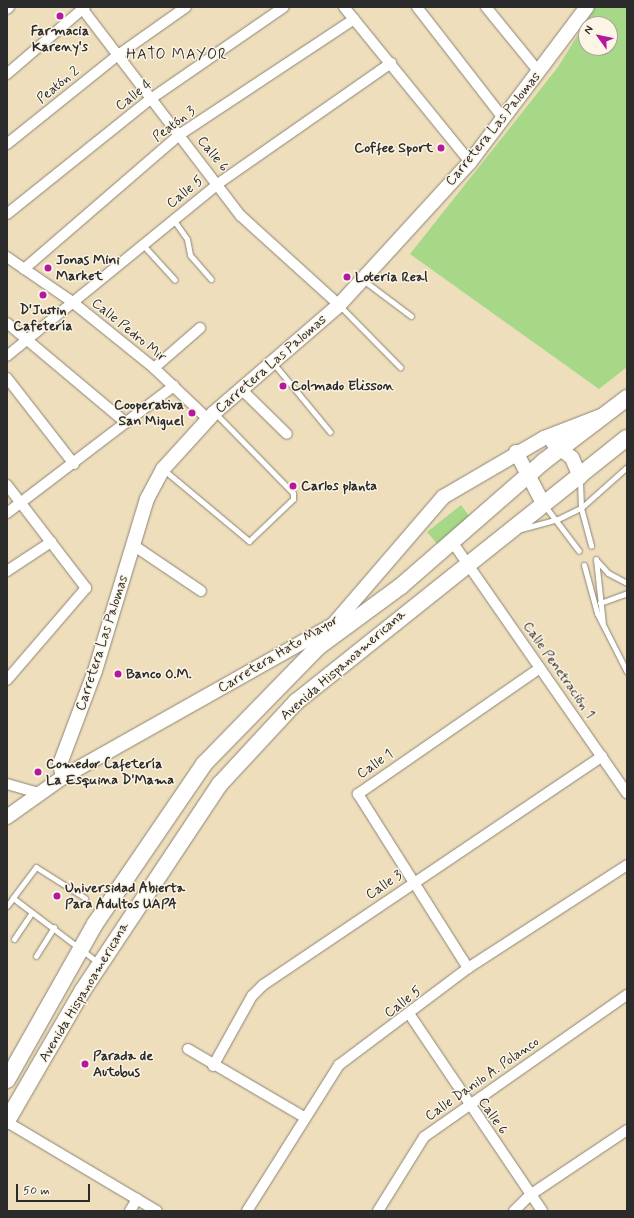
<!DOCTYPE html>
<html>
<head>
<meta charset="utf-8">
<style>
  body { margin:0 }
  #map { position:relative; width:634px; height:1218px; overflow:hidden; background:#eedebc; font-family:Mynerve,sans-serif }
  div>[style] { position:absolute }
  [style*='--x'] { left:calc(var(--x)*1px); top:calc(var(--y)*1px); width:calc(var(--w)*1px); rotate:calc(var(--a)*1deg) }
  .green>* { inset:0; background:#a6d887 }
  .roads { filter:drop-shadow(0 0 1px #8c8474) drop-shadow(0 0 1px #8c8474) }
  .lane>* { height:5px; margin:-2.5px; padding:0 2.5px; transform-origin:2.5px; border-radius:2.5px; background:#fff }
  .street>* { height:10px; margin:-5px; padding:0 5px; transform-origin:5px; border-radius:5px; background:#fff }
  .secondary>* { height:14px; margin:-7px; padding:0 7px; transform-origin:7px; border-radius:7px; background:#fff }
  .primary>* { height:16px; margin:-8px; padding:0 8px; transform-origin:8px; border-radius:8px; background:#fff }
  .dots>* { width:11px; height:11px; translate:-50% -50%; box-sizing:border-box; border:2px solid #fcf5e5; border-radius:50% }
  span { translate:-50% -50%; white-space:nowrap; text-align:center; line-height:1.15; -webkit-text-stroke:3px #fcf5e5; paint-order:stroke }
  .poi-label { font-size:14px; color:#2b2b2b; font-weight:700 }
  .right { translate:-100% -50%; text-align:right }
  .left { translate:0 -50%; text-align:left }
  .street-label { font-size:14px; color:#2b2b2b }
  .neighbourhood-label { font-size:15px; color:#2b2b2b; letter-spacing:1px }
  .frame { position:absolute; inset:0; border:8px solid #2b2b2b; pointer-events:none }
  .north { position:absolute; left:578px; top:16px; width:40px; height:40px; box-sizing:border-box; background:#fcf5e5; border:1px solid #a8a49b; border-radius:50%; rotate:303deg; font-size:11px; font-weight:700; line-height:16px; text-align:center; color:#2b2b2b }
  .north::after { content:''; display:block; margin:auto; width:14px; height:18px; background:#b5179e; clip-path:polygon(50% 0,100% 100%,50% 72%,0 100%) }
  .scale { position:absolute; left:16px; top:1184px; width:74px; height:18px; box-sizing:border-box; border:2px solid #2b2b2b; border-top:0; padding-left:5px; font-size:12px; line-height:14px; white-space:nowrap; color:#2b2b2b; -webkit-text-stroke:3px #fcf5e5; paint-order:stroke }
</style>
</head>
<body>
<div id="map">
  <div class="green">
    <i style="clip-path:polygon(evenodd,595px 7px,627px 7px,627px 367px,599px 389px,410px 254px,558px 67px,595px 7px,586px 24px,610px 24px,610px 48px,586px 48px,586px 24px)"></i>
    <i style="clip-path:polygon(461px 505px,472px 520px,439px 546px,427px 532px)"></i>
  </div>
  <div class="roads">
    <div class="lane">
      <i style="--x:173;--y:219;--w:24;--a:55"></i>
      <i style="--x:187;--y:239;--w:16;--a:79"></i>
      <i style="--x:190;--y:255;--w:32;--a:49"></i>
      <i style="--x:143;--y:245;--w:47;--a:47.6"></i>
      <i style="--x:363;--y:280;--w:60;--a:36.9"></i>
      <i style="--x:340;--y:306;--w:86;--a:45.5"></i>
      <i style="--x:274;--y:364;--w:88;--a:50.5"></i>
      <i style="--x:164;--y:470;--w:111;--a:39.9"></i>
      <i style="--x:249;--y:541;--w:61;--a:-43.7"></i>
      <i style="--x:293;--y:499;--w:6;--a:-90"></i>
      <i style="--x:293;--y:493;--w:112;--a:-134.3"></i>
      <i style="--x:580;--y:480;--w:28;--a:88"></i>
      <i style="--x:581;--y:508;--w:39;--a:75"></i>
      <i style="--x:545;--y:506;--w:56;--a:52.9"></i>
      <i style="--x:521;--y:529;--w:38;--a:-15"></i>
      <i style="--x:558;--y:519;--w:25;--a:-26"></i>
      <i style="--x:581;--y:508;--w:62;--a:-41.7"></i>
      <i style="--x:596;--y:559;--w:65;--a:83.9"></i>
      <i style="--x:596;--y:560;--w:18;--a:47"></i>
      <i style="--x:608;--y:573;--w:21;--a:28"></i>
      <i style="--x:584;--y:565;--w:50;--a:74.8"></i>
      <i style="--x:597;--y:613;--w:66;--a:63"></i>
      <i style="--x:600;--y:603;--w:29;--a:-20"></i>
      <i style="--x:85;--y:898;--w:58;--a:-147.7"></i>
      <i style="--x:36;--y:867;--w:39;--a:127"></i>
      <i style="--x:13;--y:898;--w:108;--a:37.1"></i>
      <i style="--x:7;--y:906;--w:10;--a:-53"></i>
      <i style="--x:14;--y:939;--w:32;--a:-56"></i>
      <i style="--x:36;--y:956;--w:34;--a:-58"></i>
    </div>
    <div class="street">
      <i style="--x:81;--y:7;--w:263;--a:52.6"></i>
      <i style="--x:241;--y:216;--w:132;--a:42.2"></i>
      <i style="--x:344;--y:7;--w:200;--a:50.9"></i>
      <i style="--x:417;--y:7;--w:140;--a:52.2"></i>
      <i style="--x:486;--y:7;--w:84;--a:50.8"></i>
      <i style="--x:7;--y:9;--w:3;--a:-45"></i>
      <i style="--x:7;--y:74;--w:103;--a:-40.7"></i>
      <i style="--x:7;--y:144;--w:142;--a:-38.7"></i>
      <i style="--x:118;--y:55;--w:83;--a:-35.2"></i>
      <i style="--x:7;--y:214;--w:186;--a:-38.7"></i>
      <i style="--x:152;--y:98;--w:160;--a:-34.6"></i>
      <i style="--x:7;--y:257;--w:78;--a:34.5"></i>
      <i style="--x:71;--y:301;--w:107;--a:38.9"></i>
      <i style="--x:154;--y:368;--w:74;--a:43.4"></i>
      <i style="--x:24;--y:269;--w:205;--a:-40.8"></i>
      <i style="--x:179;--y:135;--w:210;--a:-33.5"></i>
      <i style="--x:7;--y:323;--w:155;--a:40"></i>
      <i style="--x:7;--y:356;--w:274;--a:-39.2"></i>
      <i style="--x:219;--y:183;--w:210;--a:-34.9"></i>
      <i style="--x:154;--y:368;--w:61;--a:-41"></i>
      <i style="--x:7;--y:378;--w:109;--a:52.1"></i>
      <i style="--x:241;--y:389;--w:64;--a:44.4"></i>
      <i style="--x:7;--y:485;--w:130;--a:52.5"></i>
      <i style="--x:86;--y:588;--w:121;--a:130.7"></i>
      <i style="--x:7;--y:513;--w:210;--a:-37.3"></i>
      <i style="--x:453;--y:543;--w:305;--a:55.2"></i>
      <i style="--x:133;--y:545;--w:82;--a:34.1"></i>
      <i style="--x:7;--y:571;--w:53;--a:-33.4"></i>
      <i style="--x:7;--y:784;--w:35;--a:16"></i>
      <i style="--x:468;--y:968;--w:206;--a:-122.3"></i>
      <i style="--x:358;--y:794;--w:221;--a:-34.7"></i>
      <i style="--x:410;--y:1015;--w:236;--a:56"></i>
      <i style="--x:188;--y:1049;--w:134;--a:30.4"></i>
      <i style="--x:213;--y:1066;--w:80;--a:-60.9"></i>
      <i style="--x:252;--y:996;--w:16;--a:-45"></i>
      <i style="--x:263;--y:985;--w:409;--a:-34"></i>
      <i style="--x:7;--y:1122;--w:174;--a:30.7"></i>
      <i style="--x:130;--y:1211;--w:14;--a:-60"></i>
      <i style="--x:247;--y:1211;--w:173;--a:-57.8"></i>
      <i style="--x:339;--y:1065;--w:161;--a:-36.9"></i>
      <i style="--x:468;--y:968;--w:189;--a:-32.9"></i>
      <i style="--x:378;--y:1211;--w:87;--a:-58.1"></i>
      <i style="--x:424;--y:1137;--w:248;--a:-35"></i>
      <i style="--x:514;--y:1211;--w:23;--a:-45"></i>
      <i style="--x:530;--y:1195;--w:117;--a:-33.8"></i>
    </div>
    <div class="secondary">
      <i style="--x:553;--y:443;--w:24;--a:38"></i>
      <i style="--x:572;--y:458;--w:21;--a:67"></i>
      <i style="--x:516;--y:452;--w:60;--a:62.2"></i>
      <i style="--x:63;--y:777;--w:13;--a:-103"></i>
      <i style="--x:60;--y:764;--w:99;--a:-69.4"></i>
      <i style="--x:95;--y:671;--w:180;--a:-73.2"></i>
      <i style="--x:147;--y:499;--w:34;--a:-62"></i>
      <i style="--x:163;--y:469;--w:76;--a:-47.7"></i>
      <i style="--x:214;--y:413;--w:165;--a:-40.8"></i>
      <i style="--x:339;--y:305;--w:194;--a:-47.5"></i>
      <i style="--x:470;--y:162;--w:194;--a:-53"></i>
      <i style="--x:7;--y:817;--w:69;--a:-35.5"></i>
      <i style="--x:63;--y:777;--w:310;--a:-29.4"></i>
      <i style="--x:333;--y:625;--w:169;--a:-49.3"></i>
      <i style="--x:443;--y:497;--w:117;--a:-30.3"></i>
      <i style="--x:544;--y:438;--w:61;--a:-21.1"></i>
    </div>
    <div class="primary">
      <i style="--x:7;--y:1080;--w:179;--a:-60.6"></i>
      <i style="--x:95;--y:924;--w:194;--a:-55.7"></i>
      <i style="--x:204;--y:764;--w:163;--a:-45.7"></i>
      <i style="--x:318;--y:647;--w:103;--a:-36.3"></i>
      <i style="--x:401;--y:586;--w:189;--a:-41.1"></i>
      <i style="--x:543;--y:462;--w:106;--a:-37.3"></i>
      <i style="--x:7;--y:1121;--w:151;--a:-59.9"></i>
      <i style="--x:83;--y:990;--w:247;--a:-56.4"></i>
      <i style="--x:220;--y:784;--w:112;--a:-47.2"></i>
      <i style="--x:296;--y:702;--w:423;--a:-38.6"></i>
    </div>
  </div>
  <div class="dots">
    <i style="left:60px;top:16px;background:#b5179e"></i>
    <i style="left:441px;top:148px;background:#b5179e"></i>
    <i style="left:48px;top:268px;background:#b5179e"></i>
    <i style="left:347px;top:277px;background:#b5179e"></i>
    <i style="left:43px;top:295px;background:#b5179e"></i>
    <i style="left:283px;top:386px;background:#b5179e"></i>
    <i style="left:192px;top:413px;background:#b5179e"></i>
    <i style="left:293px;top:486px;background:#b5179e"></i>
    <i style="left:118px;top:674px;background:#b5179e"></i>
    <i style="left:38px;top:772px;background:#b5179e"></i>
    <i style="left:57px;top:896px;background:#b5179e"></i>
    <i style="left:85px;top:1064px;background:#b5179e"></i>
  </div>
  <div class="poi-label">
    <span style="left:60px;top:39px">Farmacia<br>Kareny's</span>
    <span class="right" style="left:433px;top:148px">Coffee Sport</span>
    <span class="left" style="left:56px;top:268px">Jonas Mini<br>Market</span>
    <span class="left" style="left:355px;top:277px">Loteria Real</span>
    <span style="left:43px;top:318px">D'Justin<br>Cafetería</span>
    <span class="left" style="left:291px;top:386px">Colmado Elisson</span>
    <span class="right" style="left:184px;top:413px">Cooperativa<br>San Miguel</span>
    <span class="left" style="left:301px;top:486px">Carlos planta</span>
    <span class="left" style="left:126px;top:674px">Banco O.M.</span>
    <span class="left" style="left:46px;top:772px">Comedor Cafetería<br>La Esquina D'Mama</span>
    <span class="left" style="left:65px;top:896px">Universidad Abierta<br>Para Adultos UAPA</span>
    <span class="left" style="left:93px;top:1064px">Parada de<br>Autobus</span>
  </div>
  <div class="street-label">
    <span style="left:58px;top:85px;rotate:-39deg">Peatón 2</span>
    <span style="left:134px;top:95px;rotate:-38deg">Calle 4</span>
    <span style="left:174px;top:124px;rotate:-37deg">Peatón 3</span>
    <span style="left:493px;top:129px;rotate:-51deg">Carretera Las Palomas</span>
    <span style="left:213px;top:154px;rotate:51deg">Calle 6</span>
    <span style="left:185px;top:192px;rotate:-39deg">Calle 5</span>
    <span style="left:129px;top:330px;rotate:39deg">Calle Pedro Mir</span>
    <span style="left:271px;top:364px;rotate:-41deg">Carretera Las Palomas</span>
    <span style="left:102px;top:643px;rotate:-72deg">Carretera Las Palomas</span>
    <span style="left:278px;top:654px;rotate:-31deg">Carretera Hato Mayor</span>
    <span style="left:343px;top:665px;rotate:-41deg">Avenida Hispanoamericana</span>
    <span style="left:559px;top:670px;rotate:55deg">Calle Penetración 1</span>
    <span style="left:375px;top:764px;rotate:-35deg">Calle 1</span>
    <span style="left:384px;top:885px;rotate:-34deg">Calle 3</span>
    <span style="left:84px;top:992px;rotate:-59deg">Avenida Hispanoamericana</span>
    <span style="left:403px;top:1002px;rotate:-37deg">Calle 5</span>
    <span style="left:482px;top:1079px;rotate:-35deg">Calle Danilo A. Polanco</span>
    <span style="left:493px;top:1116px;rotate:56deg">Calle 6</span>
  </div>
  <div class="neighbourhood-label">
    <span style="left:177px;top:56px">HATO MAYOR</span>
  </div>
  <div class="frame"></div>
  <div class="north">N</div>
  <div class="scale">50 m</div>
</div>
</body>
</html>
